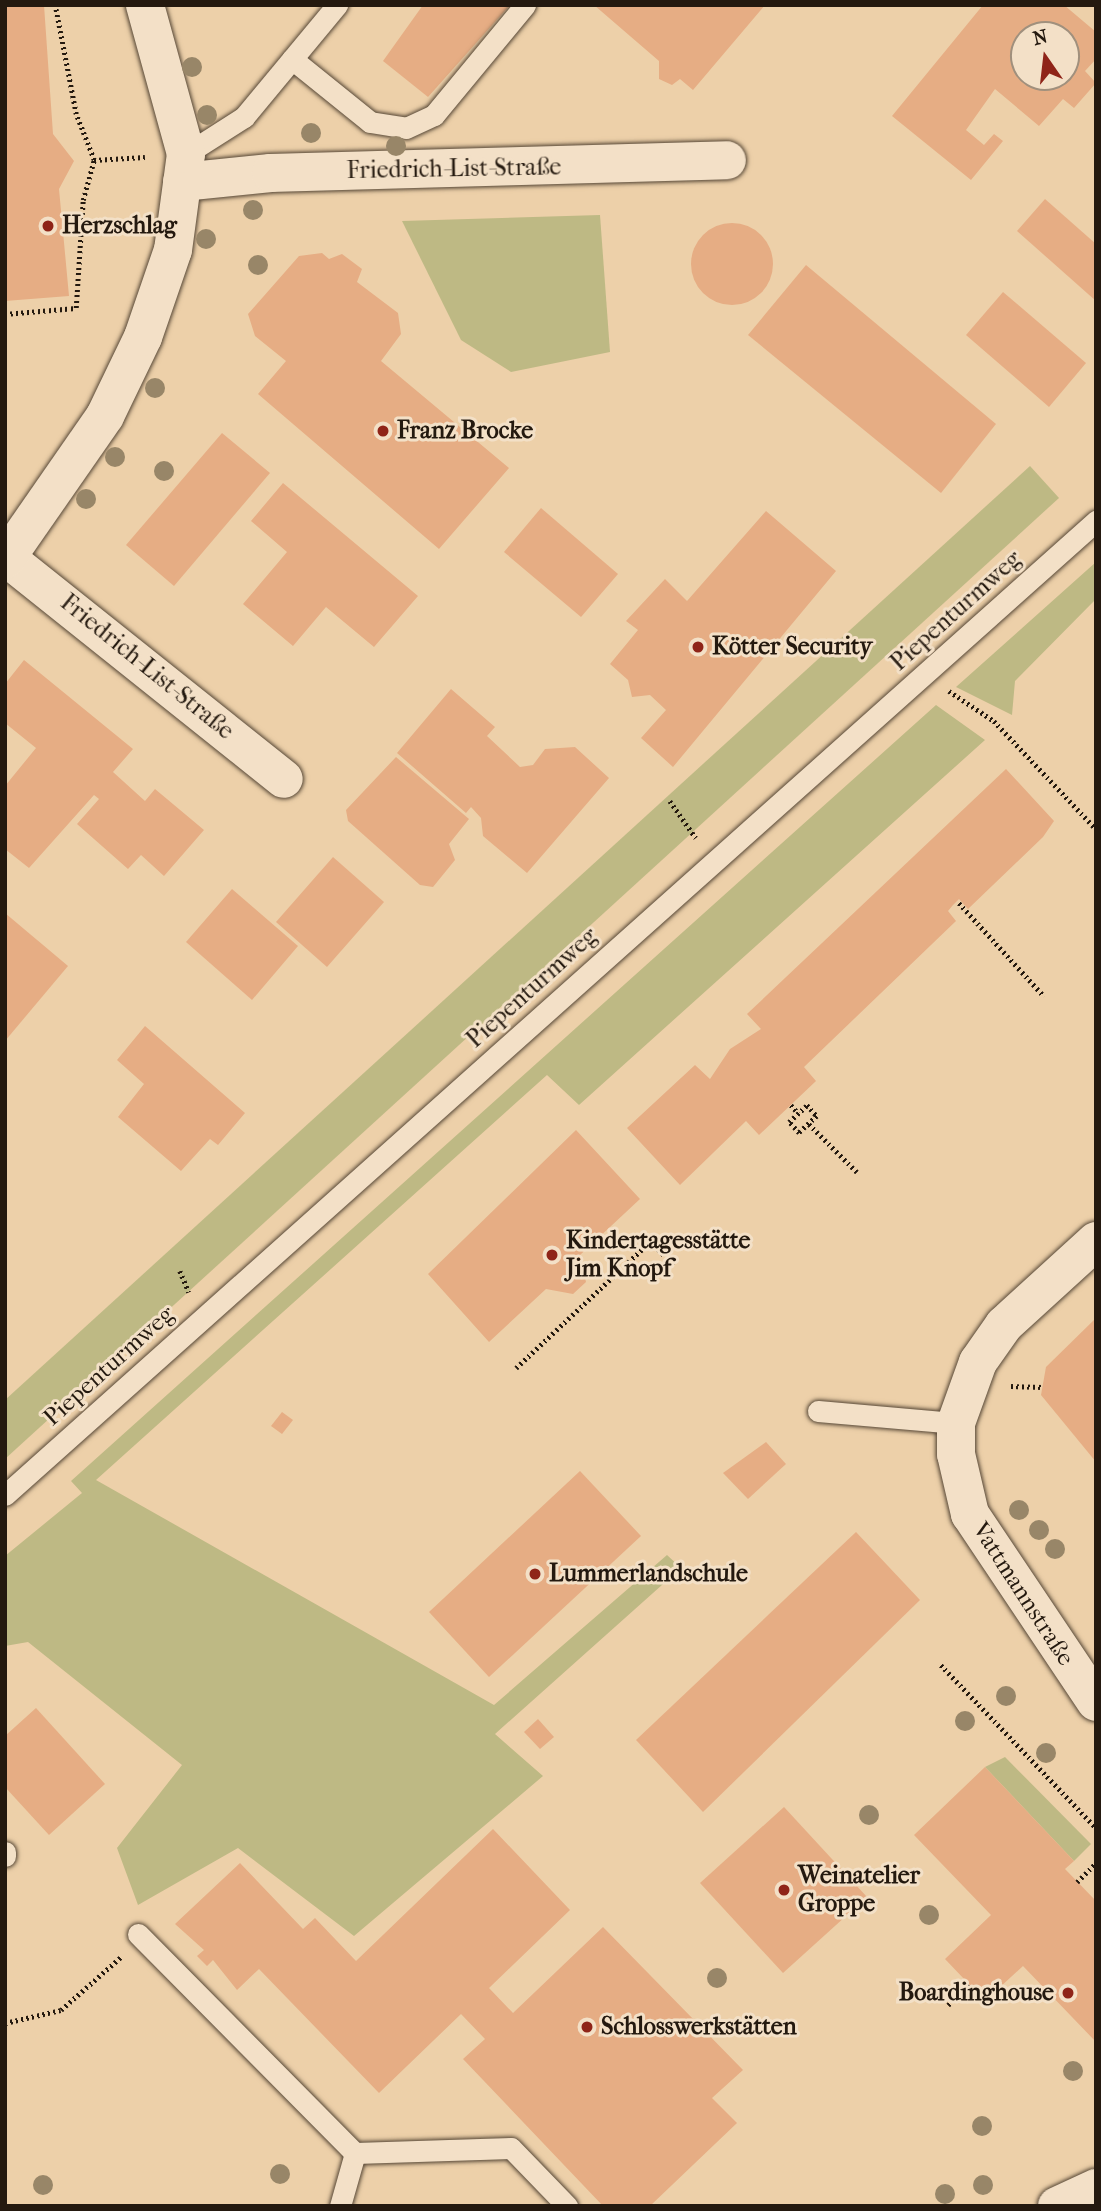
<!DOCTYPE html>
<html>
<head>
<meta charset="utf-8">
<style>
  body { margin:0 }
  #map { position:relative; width:1101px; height:2211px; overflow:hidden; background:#edd0a9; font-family:"IM FELL French Canon",serif }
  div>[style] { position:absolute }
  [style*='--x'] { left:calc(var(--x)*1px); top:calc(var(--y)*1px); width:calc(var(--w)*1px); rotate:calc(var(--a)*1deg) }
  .green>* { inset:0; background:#beb984 }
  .building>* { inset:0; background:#e6ad84 }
  .round { border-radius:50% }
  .path>* { height:4.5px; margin-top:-2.25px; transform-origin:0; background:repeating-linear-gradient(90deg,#24190f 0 2px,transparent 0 5.5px) }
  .roads { filter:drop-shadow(0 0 2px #564736) drop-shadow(0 0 2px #564736) }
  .lane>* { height:21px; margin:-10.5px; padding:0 10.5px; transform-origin:10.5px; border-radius:10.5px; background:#f3e0c7 }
  .street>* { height:38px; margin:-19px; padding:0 19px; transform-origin:19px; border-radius:19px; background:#f3e0c7 }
  .trees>* { width:20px; height:20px; margin:-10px; border-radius:50%; background:#988668 }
  .dots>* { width:19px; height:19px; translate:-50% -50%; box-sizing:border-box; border:4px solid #f3e0c7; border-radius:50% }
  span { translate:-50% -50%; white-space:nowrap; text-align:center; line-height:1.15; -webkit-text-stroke:6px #f3e0c7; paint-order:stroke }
  .street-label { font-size:24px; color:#24190f }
  .poi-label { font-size:24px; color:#24190f; font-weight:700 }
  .left { translate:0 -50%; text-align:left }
  .right { translate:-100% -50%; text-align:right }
  .frame { position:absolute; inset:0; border:7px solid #24190f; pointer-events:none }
  .north { position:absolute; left:1010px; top:21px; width:70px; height:70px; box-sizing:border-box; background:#f3e0c7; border:2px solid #a0907d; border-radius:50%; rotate:346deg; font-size:19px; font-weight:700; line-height:28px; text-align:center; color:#24190f }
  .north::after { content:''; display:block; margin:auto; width:24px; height:32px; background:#8f2418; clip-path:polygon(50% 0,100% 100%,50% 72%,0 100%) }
</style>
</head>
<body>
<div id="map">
  <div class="green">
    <i style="clip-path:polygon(600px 215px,610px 352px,511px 372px,461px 340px,402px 221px)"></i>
    <i style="clip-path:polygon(1030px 466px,1059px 498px,5px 1459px,5px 1400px)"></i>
    <i style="clip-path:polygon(1096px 562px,1096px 599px,1015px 681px,1012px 715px,956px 687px)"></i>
    <i style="clip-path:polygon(936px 705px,985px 740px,579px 1105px,547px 1075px,96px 1480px,494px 1705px,667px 1555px,681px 1568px,495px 1734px,543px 1776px,354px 1936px,238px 1848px,138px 1905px,117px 1848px,182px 1765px,28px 1642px,5px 1646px,5px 1556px,82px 1493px,71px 1481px)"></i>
    <i style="clip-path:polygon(1005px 1757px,1091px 1844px,1074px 1861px,985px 1767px)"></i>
  </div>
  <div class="building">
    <i style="clip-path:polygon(5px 5px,44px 5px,53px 134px,74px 161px,59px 189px,69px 296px,5px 301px)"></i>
    <i style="clip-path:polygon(423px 5px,510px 5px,428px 97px,383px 61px)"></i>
    <i style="clip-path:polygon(594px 5px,765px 5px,693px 90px,680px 79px,672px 85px,659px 79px,659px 61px)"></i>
    <i style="clip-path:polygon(evenodd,983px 5px,1064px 5px,1096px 32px,1096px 59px,1085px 71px,1096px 83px,1074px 108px,1063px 99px,1039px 126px,995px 89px,966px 130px,984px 145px,994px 134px,1003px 141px,971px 180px,892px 116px,983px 5px,1024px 35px,1066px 35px,1066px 77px,1024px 77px,1024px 35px)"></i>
    <i style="clip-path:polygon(1045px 199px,1096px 244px,1096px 301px,1017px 231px)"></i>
    <i class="round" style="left:691px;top:223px;width:82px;height:82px"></i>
    <i style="clip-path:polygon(322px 253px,329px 259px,342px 254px,362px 269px,357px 282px,398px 313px,401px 334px,381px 361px,509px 468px,439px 549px,258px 394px,286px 361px,255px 336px,248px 314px,299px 256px)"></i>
    <i style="clip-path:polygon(806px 265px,996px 424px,941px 493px,748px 335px)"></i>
    <i style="clip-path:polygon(1003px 292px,1086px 363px,1049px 407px,966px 335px)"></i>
    <i style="clip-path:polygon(222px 433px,270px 473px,174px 586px,126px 545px)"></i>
    <i style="clip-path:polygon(283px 483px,418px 596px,374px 647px,326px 607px,293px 646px,243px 604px,287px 552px,251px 521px)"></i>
    <i style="clip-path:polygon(541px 508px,618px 574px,581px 617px,504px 552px)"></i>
    <i style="clip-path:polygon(766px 511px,836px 571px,673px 767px,641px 738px,666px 710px,650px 695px,632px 697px,628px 680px,610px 664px,638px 630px,626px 621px,665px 579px,687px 601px)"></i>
    <i style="clip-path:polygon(24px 660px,133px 749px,113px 772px,145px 801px,155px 789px,204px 830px,164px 876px,141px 855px,128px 869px,77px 824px,99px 799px,94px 795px,29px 868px,5px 849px,5px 786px,36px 748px,5px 723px,5px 684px)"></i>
    <i style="clip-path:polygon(451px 689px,495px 727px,487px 736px,520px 767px,533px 765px,545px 749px,575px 747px,609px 778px,527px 873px,483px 836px,481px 818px,471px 807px,466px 813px,397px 753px)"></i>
    <i style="clip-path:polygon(396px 757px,469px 819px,449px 844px,455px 860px,433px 887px,420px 885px,348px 821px,346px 810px)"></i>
    <i style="clip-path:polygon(1006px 769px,1054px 821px,1043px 837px,968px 909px,959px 899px,953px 905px,948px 911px,956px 921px,804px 1067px,816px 1081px,759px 1135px,746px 1121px,680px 1185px,627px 1128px,695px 1065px,710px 1079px,730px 1049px,761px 1029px,747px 1014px)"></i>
    <i style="clip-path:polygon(333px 857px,384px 902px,327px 967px,276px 922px)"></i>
    <i style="clip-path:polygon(232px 889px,298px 946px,252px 1000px,186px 942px)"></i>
    <i style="clip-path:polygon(5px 913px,68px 966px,5px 1041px)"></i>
    <i style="clip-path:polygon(145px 1026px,245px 1113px,218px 1145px,210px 1139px,181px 1171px,118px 1117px,144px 1084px,117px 1060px)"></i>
    <i style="clip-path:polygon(576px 1130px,640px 1199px,580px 1255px,586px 1282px,573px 1294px,546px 1289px,489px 1342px,428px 1274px)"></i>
    <i style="clip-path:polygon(1096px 1318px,1096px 1462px,1041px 1395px,1046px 1367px)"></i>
    <i style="clip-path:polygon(282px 1412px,293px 1420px,282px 1434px,271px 1426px)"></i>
    <i style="clip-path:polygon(766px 1442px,786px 1464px,748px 1499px,723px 1473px)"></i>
    <i style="clip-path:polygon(580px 1471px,641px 1536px,489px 1677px,429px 1612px)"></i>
    <i style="clip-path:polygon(856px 1532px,920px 1600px,703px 1812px,636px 1740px)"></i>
    <i style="clip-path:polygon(36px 1708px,105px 1784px,49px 1835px,5px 1787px,5px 1736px)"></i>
    <i style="clip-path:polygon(538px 1719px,554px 1737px,540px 1749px,524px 1732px)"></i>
    <i style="clip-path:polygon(985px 1767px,1074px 1861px,1065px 1869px,1096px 1901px,1096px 2042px,1023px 1966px,985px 2001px,945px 1959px,991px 1915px,914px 1835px)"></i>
    <i style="clip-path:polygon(784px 1807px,867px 1897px,783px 1973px,700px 1883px)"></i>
    <i style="clip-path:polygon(493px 1829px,570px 1910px,489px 1988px,513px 2013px,603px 1927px,743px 2070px,712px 2098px,737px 2123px,650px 2206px,603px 2206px,463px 2059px,485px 2039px,461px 2014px,379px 2093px,259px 1969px,237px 1990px,213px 1960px,207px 1966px,197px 1956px,204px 1950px,175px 1924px,240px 1863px,303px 1929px,315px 1918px,356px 1961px)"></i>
  </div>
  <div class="path">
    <i style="--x:94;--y:160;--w:51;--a:-3.4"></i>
    <i style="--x:5;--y:314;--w:71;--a:-4.8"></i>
    <i style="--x:76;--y:308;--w:108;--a:-86.3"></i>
    <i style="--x:83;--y:200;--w:41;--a:-74.6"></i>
    <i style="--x:94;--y:160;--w:49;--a:-111.4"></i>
    <i style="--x:76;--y:114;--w:111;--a:-100.9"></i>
    <i style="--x:949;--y:691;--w:54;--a:33.7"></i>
    <i style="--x:994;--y:721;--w:149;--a:46.6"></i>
    <i style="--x:670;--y:801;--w:45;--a:54.9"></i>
    <i style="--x:959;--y:903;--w:126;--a:47.6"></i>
    <i style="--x:791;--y:1105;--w:11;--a:49"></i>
    <i style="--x:807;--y:1105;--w:15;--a:48"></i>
    <i style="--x:817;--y:1116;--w:25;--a:137"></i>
    <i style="--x:799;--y:1133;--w:15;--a:-132"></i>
    <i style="--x:789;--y:1122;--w:25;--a:-43"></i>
    <i style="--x:809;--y:1124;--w:68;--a:45"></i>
    <i style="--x:180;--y:1271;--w:23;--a:67"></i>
    <i style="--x:516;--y:1368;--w:185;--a:-43.3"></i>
    <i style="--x:651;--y:1241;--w:33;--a:47"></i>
    <i style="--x:1011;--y:1386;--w:32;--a:2"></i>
    <i style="--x:941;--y:1665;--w:225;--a:46.4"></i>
    <i style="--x:1077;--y:1882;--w:27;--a:-45"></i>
    <i style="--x:948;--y:2005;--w:30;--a:-45"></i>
    <i style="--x:5;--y:2023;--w:57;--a:-13.1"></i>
    <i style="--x:61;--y:2010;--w:80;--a:-41.5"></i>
  </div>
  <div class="roads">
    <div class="lane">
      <i style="--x:292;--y:59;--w:100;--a:38.9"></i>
      <i style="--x:370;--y:122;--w:36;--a:9"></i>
      <i style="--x:406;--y:128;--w:31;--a:-25"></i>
      <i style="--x:434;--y:115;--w:143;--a:-50.4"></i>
      <i style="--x:186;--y:154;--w:69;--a:-32.5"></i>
      <i style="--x:244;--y:117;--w:146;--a:-50.3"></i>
      <i style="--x:818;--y:1411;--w:139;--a:5"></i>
      <i style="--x:5;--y:1495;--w:1463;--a:-41.76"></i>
      <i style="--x:5;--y:1852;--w:4;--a:90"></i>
      <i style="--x:138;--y:1934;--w:308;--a:45.3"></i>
      <i style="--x:340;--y:2206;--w:55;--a:-74.2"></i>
      <i style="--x:355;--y:2153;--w:156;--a:-1.8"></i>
      <i style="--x:511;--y:2148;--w:81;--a:46"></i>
    </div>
    <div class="street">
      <i style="--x:182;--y:182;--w:89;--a:-5.8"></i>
      <i style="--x:271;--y:173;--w:456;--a:-1.6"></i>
      <i style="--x:7;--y:558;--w:354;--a:38.6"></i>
      <i style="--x:5;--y:560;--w:175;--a:-55.2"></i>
      <i style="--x:105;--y:416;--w:88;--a:-64.3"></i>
      <i style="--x:143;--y:337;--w:92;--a:-71"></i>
      <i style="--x:173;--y:250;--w:97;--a:-82.3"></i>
      <i style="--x:186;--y:154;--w:155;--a:-105.4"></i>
      <i style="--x:1096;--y:1241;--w:125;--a:137.6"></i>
      <i style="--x:1004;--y:1325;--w:45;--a:125.1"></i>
      <i style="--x:978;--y:1362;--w:65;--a:109.8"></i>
      <i style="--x:956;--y:1423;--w:31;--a:90"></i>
      <i style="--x:956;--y:1454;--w:62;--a:76.9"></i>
      <i style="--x:970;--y:1514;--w:226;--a:56.2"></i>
      <i style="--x:1057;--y:2206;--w:43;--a:-24.8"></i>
    </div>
  </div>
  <div class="trees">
    <i style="left:192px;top:67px"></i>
    <i style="left:207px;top:115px"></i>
    <i style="left:311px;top:133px"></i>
    <i style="left:396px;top:146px"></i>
    <i style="left:253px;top:210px"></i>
    <i style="left:206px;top:239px"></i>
    <i style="left:258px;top:265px"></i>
    <i style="left:155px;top:388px"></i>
    <i style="left:115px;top:457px"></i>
    <i style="left:164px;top:471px"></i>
    <i style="left:86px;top:499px"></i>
    <i style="left:1019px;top:1510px"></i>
    <i style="left:1039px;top:1530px"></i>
    <i style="left:1055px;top:1549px"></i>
    <i style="left:1006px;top:1696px"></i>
    <i style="left:965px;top:1721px"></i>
    <i style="left:1046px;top:1753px"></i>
    <i style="left:869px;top:1815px"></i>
    <i style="left:929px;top:1915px"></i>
    <i style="left:717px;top:1978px"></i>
    <i style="left:1073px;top:2071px"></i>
    <i style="left:982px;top:2126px"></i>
    <i style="left:280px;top:2174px"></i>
    <i style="left:43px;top:2185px"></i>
    <i style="left:983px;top:2185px"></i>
    <i style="left:945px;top:2194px"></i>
  </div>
  <div class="dots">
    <i style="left:48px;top:226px;background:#8f2418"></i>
    <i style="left:383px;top:431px;background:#8f2418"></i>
    <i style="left:698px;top:647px;background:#8f2418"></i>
    <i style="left:552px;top:1255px;background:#8f2418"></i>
    <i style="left:535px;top:1574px;background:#8f2418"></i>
    <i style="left:784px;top:1890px;background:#8f2418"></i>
    <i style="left:1068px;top:1993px;background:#8f2418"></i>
    <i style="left:587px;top:2027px;background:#8f2418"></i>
  </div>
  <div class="street-label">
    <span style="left:454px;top:169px;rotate:-1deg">Friedrich-List-Straße</span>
    <span style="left:956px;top:611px;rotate:-42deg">Piepenturmweg</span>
    <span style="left:147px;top:667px;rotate:39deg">Friedrich-List-Straße</span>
    <span style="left:532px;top:988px;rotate:-42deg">Piepenturmweg</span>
    <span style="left:109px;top:1366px;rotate:-42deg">Piepenturmweg</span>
    <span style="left:1023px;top:1594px;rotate:57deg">Vattmannstraße</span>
  </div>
  <div class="poi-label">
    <span class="left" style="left:62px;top:226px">Herzschlag</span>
    <span class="left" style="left:397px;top:431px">Franz Brocke</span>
    <span class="left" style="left:712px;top:647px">Kötter Security</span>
    <span class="left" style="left:566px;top:1255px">Kindertagesstätte<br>Jim Knopf</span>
    <span class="left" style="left:549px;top:1574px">Lummerlandschule</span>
    <span class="left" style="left:798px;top:1890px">Weinatelier<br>Groppe</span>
    <span class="right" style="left:1054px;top:1993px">Boardinghouse</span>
    <span class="left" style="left:601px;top:2027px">Schlosswerkstätten</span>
  </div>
  <div class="frame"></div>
  <div class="north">N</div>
</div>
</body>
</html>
